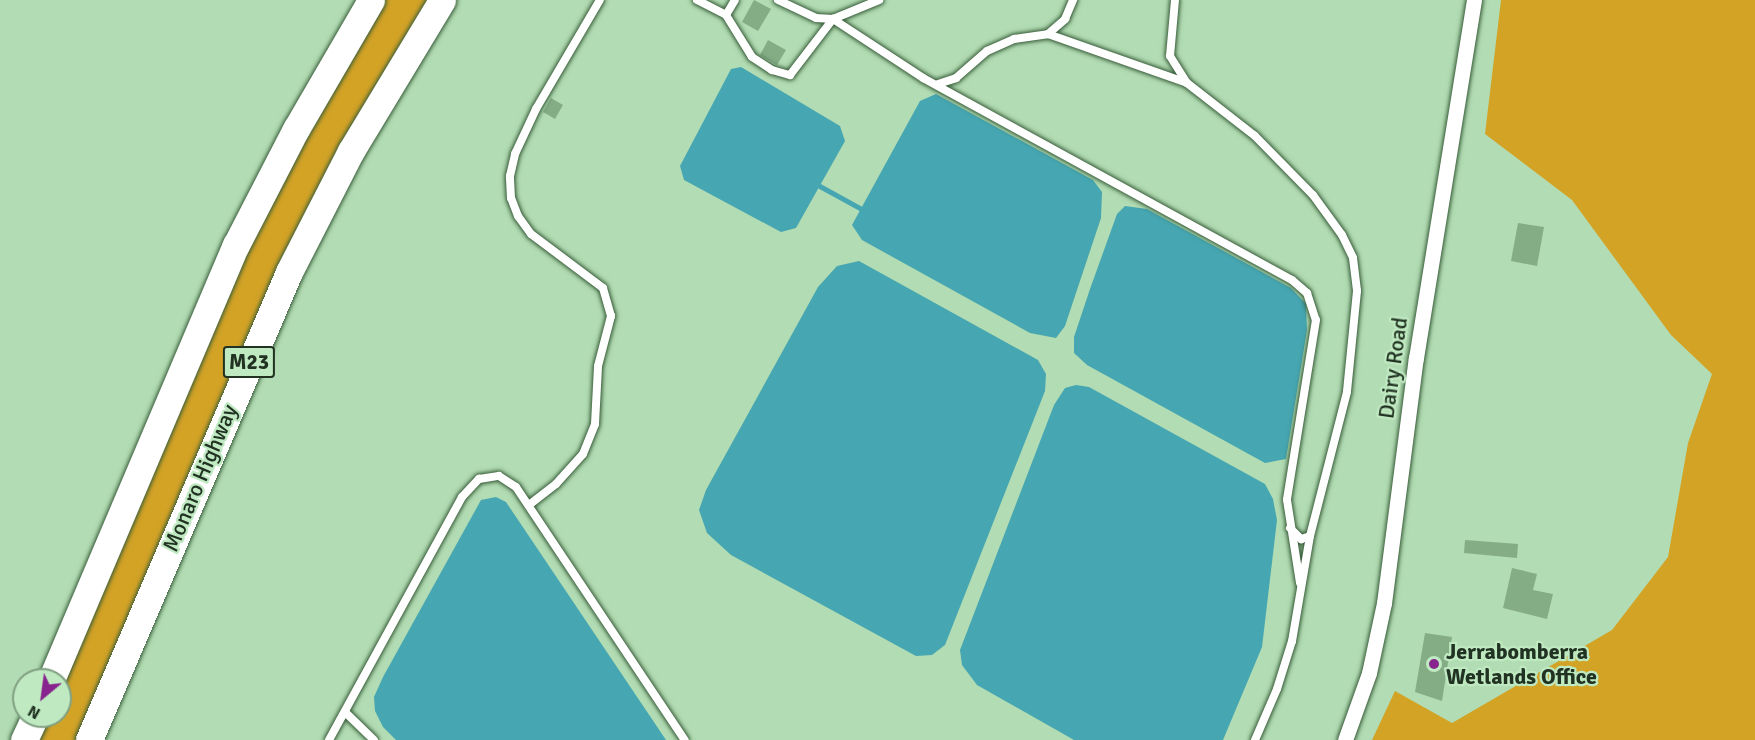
<!DOCTYPE html>
<html>
<head>
<meta charset="utf-8">
<style>
  body { margin:0 }
  #map { position:relative; width:1755px; height:740px; overflow:hidden; background:#b2dcb3; font-family:Signika,sans-serif }
  div>[style] { position:absolute }
  [style*='--x'] { left:calc(var(--x)*1px); top:calc(var(--y)*1px); width:calc(var(--w)*1px); rotate:calc(var(--a)*1deg) }
  .green>* { inset:0; background:#d3a326 }
  .water>* { inset:0; background:#46a6b1 }
  .stream>* { height:4.5px; margin:-2.25px; padding:0 2.25px; transform-origin:2.25px; border-radius:2.25px; background:#46a6b1 }
  .building>* { inset:0; background:#84ad86 }
  .roads { filter:drop-shadow(0 0 2px #375c39) drop-shadow(0 0 2px #375c39) }
  .service>* { height:8px; margin:-4px; padding:0 4px; transform-origin:4px; border-radius:4px; background:#fff }
  .minor>* { height:15px; margin:-7.5px; padding:0 7.5px; transform-origin:7.5px; border-radius:7.5px; background:#fff }
  .motorway>* { height:27px; margin:-13.5px; padding:0 13.5px; transform-origin:13.5px; border-radius:13.5px; background:#fff }
  .dots>* { width:16px; height:16px; translate:-50% -50%; box-sizing:border-box; border:3px solid #bfe9c0; border-radius:50% }
  span { translate:-50% -50%; white-space:nowrap; text-align:center; line-height:1.15; -webkit-text-stroke:4.5px #bfe9c0; paint-order:stroke }
  .shield-label span { padding:2px 4px; background:#bfe9c0; border:2px solid; border-radius:4px; -webkit-text-stroke-width:0 }
  .shield-label { font-size:21px; color:#213222; font-weight:700 }
  .street-label { font-size:22px; color:#213222 }
  .poi-label { font-size:22px; color:#213222; font-weight:700 }
  .left { translate:0 -50%; text-align:left }
  .north { position:absolute; left:12px; top:668px; width:60px; height:60px; box-sizing:border-box; background:#bfe9c0; border:2px solid #80a081; border-radius:50%; rotate:209deg; font-size:16px; font-weight:700; line-height:24px; text-align:center; color:#213222 }
  .north::after { content:''; display:block; margin:auto; width:21px; height:27px; background:#87248d; clip-path:polygon(50% 0,100% 100%,50% 72%,0 100%) }
</style>
</head>
<body>
<div id="map">
  <div class="green">
    <i style="clip-path:polygon(385px 0,432px 0,80px 740px,37px 740px,48px 716px,60px 716px,60px 689px,203px 346px,275px 194px)"></i>
    <i style="clip-path:polygon(1501px 0,1755px 0,1755px 740px,1372px 740px,1395px 691px,1452px 723px,1612px 630px,1668px 557px,1688px 443px,1712px 374px,1671px 335px,1572px 200px,1485px 134px)"></i>
  </div>
  <div class="water">
    <i style="clip-path:polygon(741px 67px,840px 126px,845px 141px,796px 228px,781px 232px,684px 180px,680px 166px,731px 69px)"></i>
    <i style="clip-path:polygon(936px 94px,1093px 180px,1102px 192px,1101px 218px,1065px 326px,1056px 338px,1030px 333px,862px 240px,852px 225px,920px 101px)"></i>
    <i style="clip-path:polygon(1125px 206px,1147px 209px,1291px 288px,1306px 304px,1307px 330px,1286px 459px,1265px 463px,1087px 365px,1074px 353px,1074px 337px,1090px 289px,1117px 214px)"></i>
    <i style="clip-path:polygon(859px 261px,1038px 360px,1046px 374px,1045px 391px,945px 645px,932px 655px,916px 656px,731px 555px,707px 533px,699px 510px,706px 490px,818px 287px,837px 266px)"></i>
    <i style="clip-path:polygon(1076px 385px,1089px 387px,1265px 484px,1273px 499px,1277px 520px,1262px 647px,1223px 740px,1074px 740px,977px 685px,962px 665px,960px 650px,1054px 405px,1065px 388px)"></i>
    <i style="clip-path:polygon(496px 497px,506px 502px,666px 740px,396px 740px,383px 727px,375px 711px,374px 697px,383px 677px,481px 500px)"></i>
  </div>
  <div class="stream">
    <i style="--x:820;--y:186;--w:46;--a:28.8"></i>
  </div>
  <div class="building">
    <i style="clip-path:polygon(754px 0,771px 9px,758px 31px,742px 22px)"></i>
    <i style="clip-path:polygon(768px 40px,786px 50px,777px 65px,760px 55px)"></i>
    <i style="clip-path:polygon(551px 98px,563px 105px,555px 119px,543px 112px)"></i>
    <i style="clip-path:polygon(1518px 223px,1544px 227px,1537px 266px,1511px 261px)"></i>
    <i style="clip-path:polygon(1465px 540px,1518px 544px,1517px 558px,1464px 553px)"></i>
    <i style="clip-path:polygon(1512px 568px,1537px 574px,1533px 590px,1553px 594px,1547px 619px,1503px 608px)"></i>
    <i style="clip-path:polygon(1425px 633px,1452px 637px,1442px 701px,1415px 692px)"></i>
  </div>
  <div class="roads">
    <div class="service">
      <i style="--x:697;--y:0;--w:33;--a:27"></i>
      <i style="--x:726;--y:15;--w:17;--a:-59"></i>
      <i style="--x:778;--y:0;--w:42;--a:25.3"></i>
      <i style="--x:816;--y:18;--w:17;--a:3"></i>
      <i style="--x:833;--y:19;--w:50;--a:-22.4"></i>
      <i style="--x:1175;--y:0;--w:56;--a:95.1"></i>
      <i style="--x:1170;--y:56;--w:32;--a:58"></i>
      <i style="--x:1187;--y:83;--w:86;--a:37.9"></i>
      <i style="--x:1255;--y:136;--w:83;--a:45.5"></i>
      <i style="--x:1313;--y:195;--w:49;--a:54.1"></i>
      <i style="--x:1342;--y:235;--w:25;--a:64"></i>
      <i style="--x:1353;--y:258;--w:33;--a:83"></i>
      <i style="--x:1357;--y:291;--w:101;--a:95.7"></i>
      <i style="--x:1347;--y:392;--w:149;--a:104.4"></i>
      <i style="--x:1310;--y:536;--w:107;--a:99.7"></i>
      <i style="--x:1292;--y:641;--w:50;--a:107.4"></i>
      <i style="--x:1277;--y:689;--w:56;--a:113.3"></i>
      <i style="--x:726;--y:15;--w:49;--a:58.2"></i>
      <i style="--x:752;--y:57;--w:24;--a:33"></i>
      <i style="--x:772;--y:70;--w:19;--a:16"></i>
      <i style="--x:790;--y:75;--w:71;--a:-52.5"></i>
      <i style="--x:833;--y:19;--w:108;--a:33.2"></i>
      <i style="--x:923;--y:78;--w:421;--a:28.7"></i>
      <i style="--x:1292;--y:280;--w:20;--a:41"></i>
      <i style="--x:1307;--y:293;--w:28;--a:72"></i>
      <i style="--x:1316;--y:320;--w:182;--a:99.2"></i>
      <i style="--x:1287;--y:500;--w:84;--a:81.1"></i>
      <i style="--x:1048;--y:34;--w:147;--a:19.4"></i>
      <i style="--x:938;--y:84;--w:19;--a:-18"></i>
      <i style="--x:956;--y:78;--w:41;--a:-41.1"></i>
      <i style="--x:987;--y:51;--w:30;--a:-24"></i>
      <i style="--x:1014;--y:39;--w:34;--a:-8"></i>
      <i style="--x:1048;--y:34;--w:23;--a:-41"></i>
      <i style="--x:1065;--y:19;--w:21;--a:-67"></i>
      <i style="--x:529;--y:505;--w:34;--a:-38"></i>
      <i style="--x:556;--y:484;--w:40;--a:-48"></i>
      <i style="--x:583;--y:454;--w:32;--a:-68"></i>
      <i style="--x:595;--y:424;--w:58;--a:-87"></i>
      <i style="--x:598;--y:366;--w:52;--a:-75.4"></i>
      <i style="--x:611;--y:316;--w:29;--a:-106"></i>
      <i style="--x:603;--y:288;--w:90;--a:-143.1"></i>
      <i style="--x:531;--y:234;--w:22;--a:-126"></i>
      <i style="--x:518;--y:216;--w:19;--a:-111"></i>
      <i style="--x:511;--y:198;--w:22;--a:-93"></i>
      <i style="--x:510;--y:176;--w:23;--a:-77"></i>
      <i style="--x:515;--y:154;--w:50;--a:-65"></i>
      <i style="--x:536;--y:109;--w:126;--a:-59.6"></i>
      <i style="--x:1290;--y:528;--w:16;--a:45"></i>
      <i style="--x:1301;--y:539;--w:9;--a:-18"></i>
      <i style="--x:345;--y:712;--w:40;--a:44"></i>
      <i style="--x:329;--y:740;--w:277;--a:-61.3"></i>
      <i style="--x:462;--y:497;--w:25;--a:-47"></i>
      <i style="--x:479;--y:479;--w:20;--a:-9"></i>
      <i style="--x:499;--y:476;--w:20;--a:33"></i>
      <i style="--x:516;--y:487;--w:304;--a:56.3"></i>
    </div>
    <div class="minor">
      <i style="--x:1345;--y:740;--w:71;--a:-70.3"></i>
      <i style="--x:1369;--y:673;--w:72;--a:-77.9"></i>
      <i style="--x:1384;--y:603;--w:247;--a:-82.6"></i>
      <i style="--x:1416;--y:358;--w:363;--a:-80.8"></i>
    </div>
    <div class="motorway">
      <i style="--x:51;--y:680;--w:473;--a:-67"></i>
      <i style="--x:236;--y:245;--w:131;--a:-62.7"></i>
      <i style="--x:296;--y:129;--w:149;--a:-59.8"></i>
      <i style="--x:24;--y:740;--w:26;--a:-65"></i>
      <i style="--x:89;--y:740;--w:509;--a:-66.86"></i>
      <i style="--x:289;--y:272;--w:136;--a:-62.9"></i>
      <i style="--x:351;--y:151;--w:176;--a:-58.9"></i>
    </div>
  </div>
  <div class="dots">
    <i style="left:1434px;top:664px;background:#87248d"></i>
  </div>
  <div class="shield-label">
    <span style="left:249px;top:362px">M23</span>
  </div>
  <div class="street-label">
    <span style="left:1393px;top:368px;rotate:-82deg">Dairy Road</span>
    <span style="left:200px;top:478px;rotate:-67deg">Monaro Highway</span>
  </div>
  <div class="poi-label">
    <span class="left" style="left:1446px;top:664px">Jerrabomberra<br>Wetlands Office</span>
  </div>
  <div class="north">N</div>
</div>
</body>
</html>
